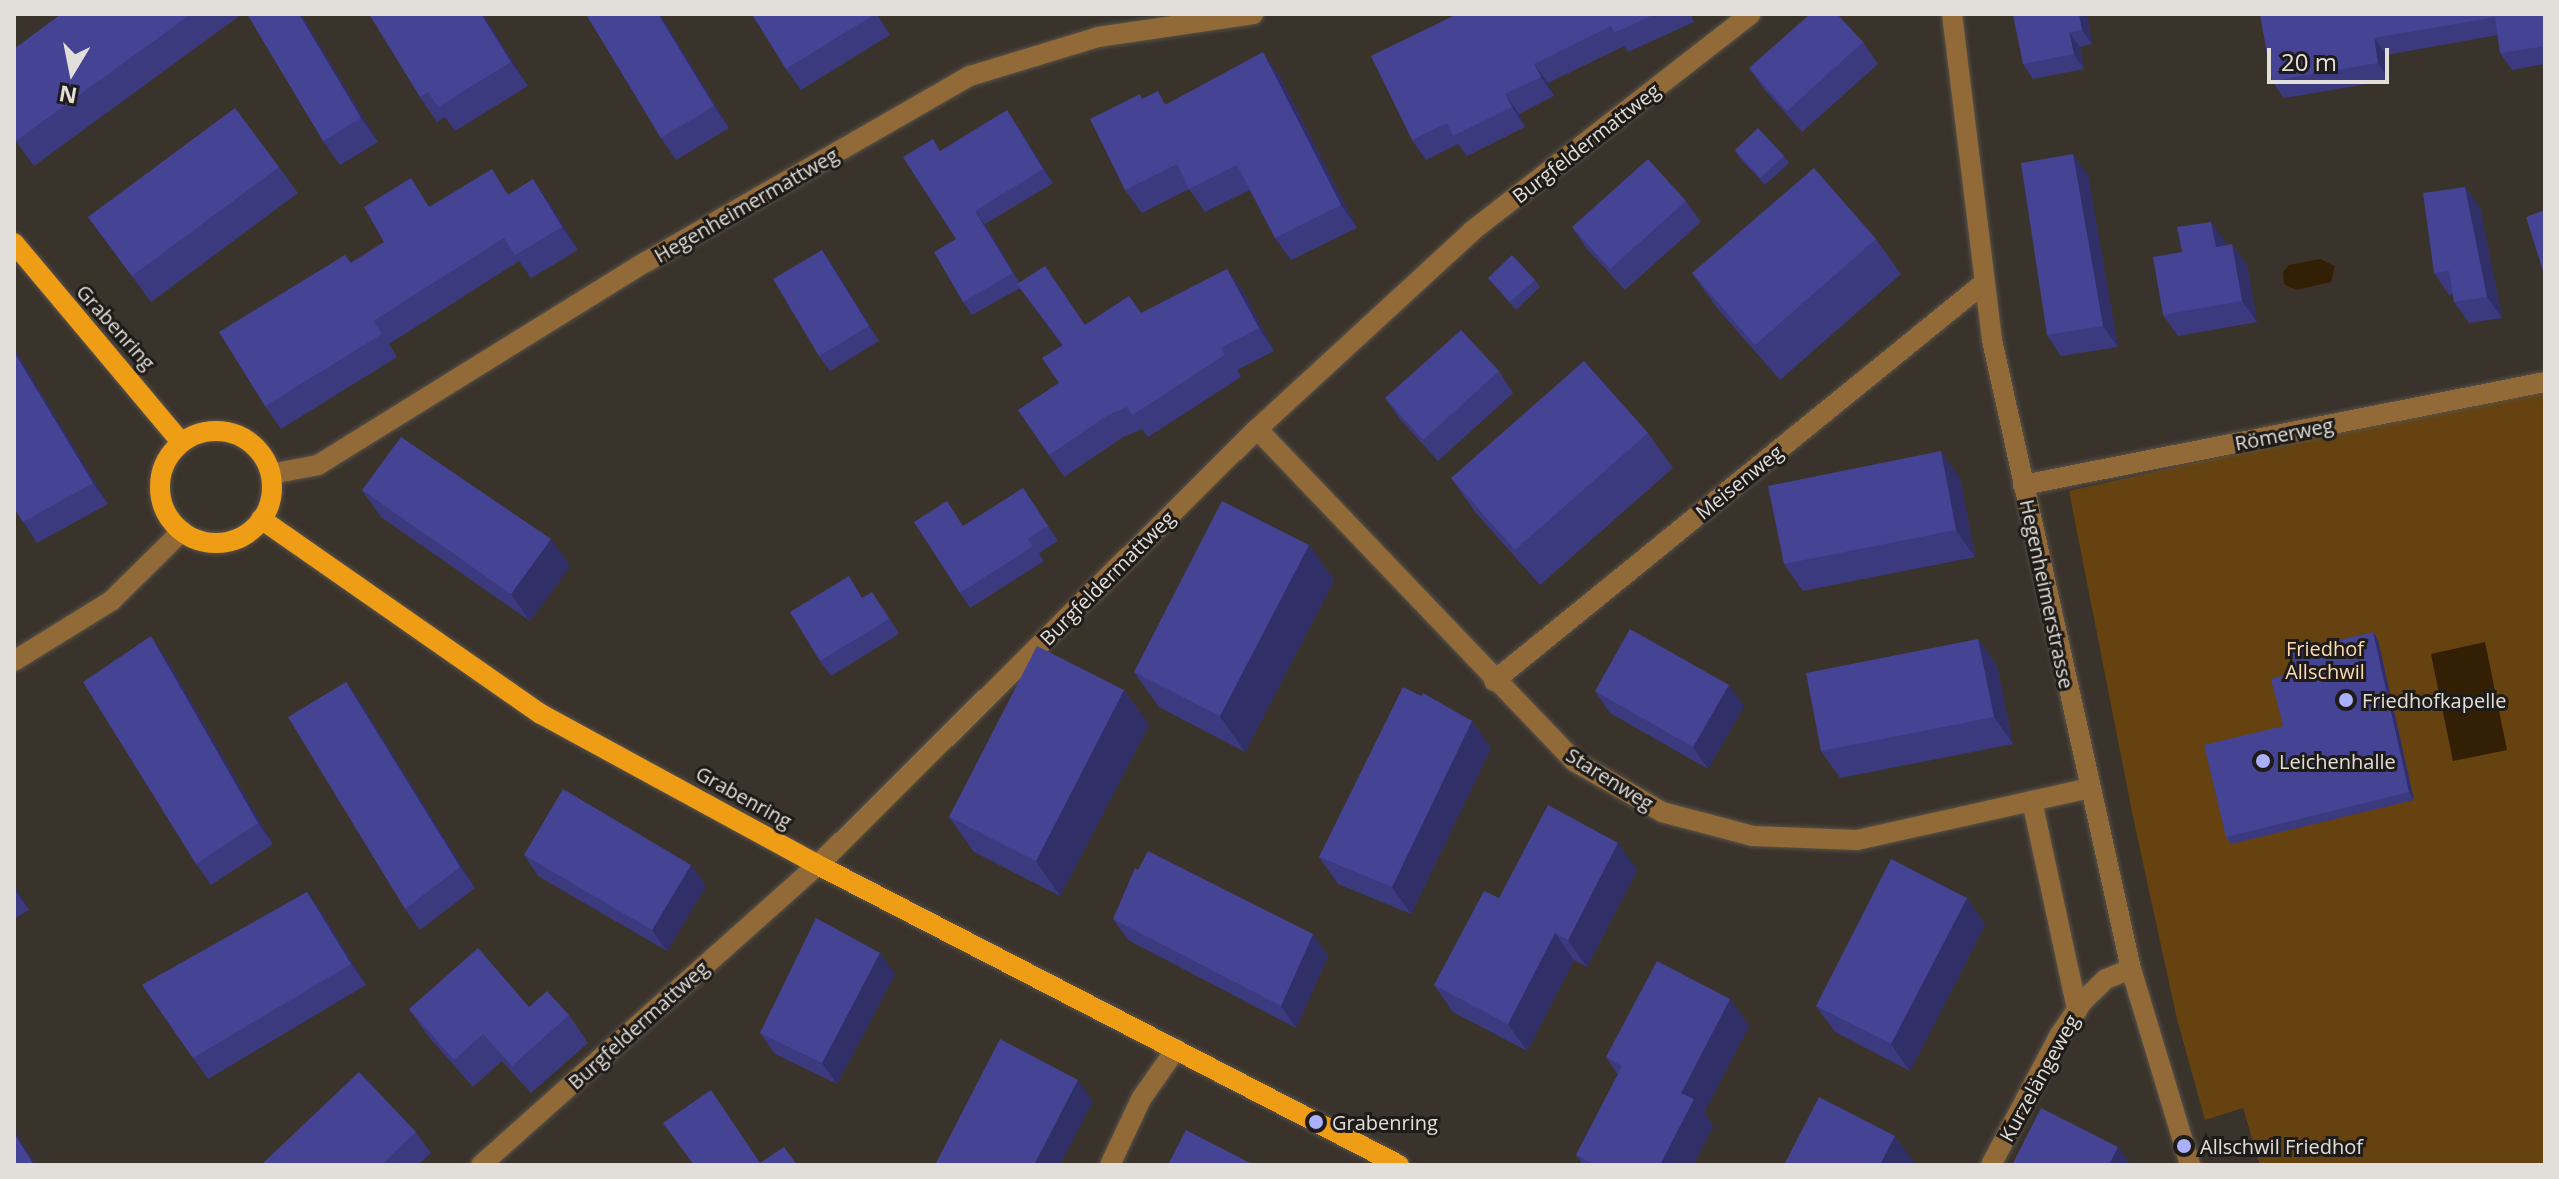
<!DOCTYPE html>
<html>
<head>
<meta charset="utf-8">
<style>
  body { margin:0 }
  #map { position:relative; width:2559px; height:1179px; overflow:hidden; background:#3a332b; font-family:"Open Sans",sans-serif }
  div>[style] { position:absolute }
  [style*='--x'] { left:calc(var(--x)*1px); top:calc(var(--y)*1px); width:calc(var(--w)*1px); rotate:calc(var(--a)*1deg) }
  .green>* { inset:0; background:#654210 }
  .water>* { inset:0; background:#331f04 }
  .roads { filter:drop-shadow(0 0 2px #58524a) drop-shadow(0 0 2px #58524a) }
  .minor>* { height:20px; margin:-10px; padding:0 10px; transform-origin:10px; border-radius:10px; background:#926a38 }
  .major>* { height:20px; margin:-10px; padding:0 10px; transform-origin:10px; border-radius:10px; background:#f09d16 }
  .major>.ring { margin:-10px; padding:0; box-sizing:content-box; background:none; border:20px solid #f09d16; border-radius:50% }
  .wall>* { inset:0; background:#3b3a7e }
  .shaded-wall>* { inset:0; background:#302f67 }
  .building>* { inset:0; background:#454393 }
  .dots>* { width:22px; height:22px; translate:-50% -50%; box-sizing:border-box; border:4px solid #1e1b18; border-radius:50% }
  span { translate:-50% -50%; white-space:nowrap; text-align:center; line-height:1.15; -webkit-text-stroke:6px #1e1b18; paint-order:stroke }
  .street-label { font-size:20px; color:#e2ded9 }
  .park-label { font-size:20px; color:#fcdab4 }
  .poi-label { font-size:20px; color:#e2ded9 }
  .left { translate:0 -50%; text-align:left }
  .frame { position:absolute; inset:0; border:16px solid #e2ded9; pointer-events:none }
  .north { position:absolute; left:32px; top:32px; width:80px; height:80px; -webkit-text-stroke:6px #1e1b18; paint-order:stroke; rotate:190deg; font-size:22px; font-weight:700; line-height:32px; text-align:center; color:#e2ded9 }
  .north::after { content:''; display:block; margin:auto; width:28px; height:36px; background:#e2ded9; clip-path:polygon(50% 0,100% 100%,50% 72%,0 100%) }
  .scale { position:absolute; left:2267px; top:48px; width:122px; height:36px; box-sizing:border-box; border:4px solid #e2ded9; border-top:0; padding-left:10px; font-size:24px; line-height:28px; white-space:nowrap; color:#e2ded9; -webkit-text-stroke:6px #1e1b18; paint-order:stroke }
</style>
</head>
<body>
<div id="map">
  <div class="green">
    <i style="clip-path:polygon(2545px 384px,2545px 1165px,2260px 1165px,2243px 1108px,2205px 1120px,2177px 1019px,2133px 817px,2069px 491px)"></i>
  </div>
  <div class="water">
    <i style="clip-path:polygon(2320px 259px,2335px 266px,2331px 282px,2296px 290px,2284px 284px,2283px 272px,2289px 265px)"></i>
    <i style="clip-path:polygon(2485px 642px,2507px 750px,2453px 761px,2431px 654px)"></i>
  </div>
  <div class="roads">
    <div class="minor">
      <i style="--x:1952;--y:14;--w:328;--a:83"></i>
      <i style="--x:1992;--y:340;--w:644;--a:77.54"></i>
      <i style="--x:2131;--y:969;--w:205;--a:73.2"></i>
      <i style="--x:1257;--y:429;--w:459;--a:46.3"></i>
      <i style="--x:1574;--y:761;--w:102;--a:30.1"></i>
      <i style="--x:1662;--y:812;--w:94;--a:14.8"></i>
      <i style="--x:1753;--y:836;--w:104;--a:2.2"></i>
      <i style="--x:1857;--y:840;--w:238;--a:-12.6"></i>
      <i style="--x:271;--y:474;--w:48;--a:-10.8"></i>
      <i style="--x:318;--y:465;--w:386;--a:-31.8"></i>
      <i style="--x:646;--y:262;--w:374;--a:-29.9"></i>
      <i style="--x:970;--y:76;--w:134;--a:-16.9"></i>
      <i style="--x:1098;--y:37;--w:157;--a:-8.4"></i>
      <i style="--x:2023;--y:485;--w:532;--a:-11.16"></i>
      <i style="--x:14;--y:661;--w:114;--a:-31.7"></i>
      <i style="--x:111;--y:601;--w:100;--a:-44.6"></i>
      <i style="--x:1494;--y:681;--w:631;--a:-39.09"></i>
      <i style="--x:2032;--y:801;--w:214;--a:77.8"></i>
      <i style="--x:481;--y:1165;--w:451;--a:-41.7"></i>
      <i style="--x:818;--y:865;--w:619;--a:-44.8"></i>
      <i style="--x:1257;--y:429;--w:292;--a:-42.6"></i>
      <i style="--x:1472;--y:231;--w:353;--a:-37.9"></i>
      <i style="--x:1110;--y:1165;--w:73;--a:-64.8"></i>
      <i style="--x:1141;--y:1099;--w:61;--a:-55"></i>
      <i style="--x:1991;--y:1165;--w:146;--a:-62.2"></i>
      <i style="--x:2059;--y:1036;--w:42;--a:-55.6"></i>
      <i style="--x:2083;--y:1001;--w:32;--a:-44"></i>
      <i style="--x:2106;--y:979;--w:27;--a:-22"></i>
    </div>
    <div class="major">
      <i style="--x:14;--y:243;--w:260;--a:50"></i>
      <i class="ring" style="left:160px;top:431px;width:92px;height:92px"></i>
      <i style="--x:261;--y:519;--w:341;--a:34.9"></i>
      <i style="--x:541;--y:714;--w:315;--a:28.6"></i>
      <i style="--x:818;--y:865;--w:654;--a:27.31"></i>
    </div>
  </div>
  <div class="wall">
    <i style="clip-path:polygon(61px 14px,242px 14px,34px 166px,14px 139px,14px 49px)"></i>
    <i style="clip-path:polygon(301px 14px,378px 142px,340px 165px,323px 141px)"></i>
    <i style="clip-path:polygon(483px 14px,528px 86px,455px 131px,445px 117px,437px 122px,420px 97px)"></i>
    <i style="clip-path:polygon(586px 14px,660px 14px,729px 128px,676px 160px,661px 138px)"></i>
    <i style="clip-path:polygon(752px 14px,877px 14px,890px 35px,801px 90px,786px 69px)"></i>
    <i style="clip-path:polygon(1457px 14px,1691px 14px,1694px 22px,1628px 52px,1624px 46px,1548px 83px,1554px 96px,1519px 114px,1525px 127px,1467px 156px,1458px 144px,1426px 160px,1412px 140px)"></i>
    <i style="clip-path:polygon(2087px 14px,2092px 44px,2080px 47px,2084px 69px,2033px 79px,2023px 64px)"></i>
    <i style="clip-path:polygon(2260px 14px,2545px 14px,2545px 64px,2512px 70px,2500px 53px,2498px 35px,2386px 55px,2390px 80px,2284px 98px,2272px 81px)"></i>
    <i style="clip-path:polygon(1863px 42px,1878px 64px,1802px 132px,1764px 89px,1749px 68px)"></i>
    <i style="clip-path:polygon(1279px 75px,1357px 228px,1291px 260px,1275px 238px,1250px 190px,1205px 212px,1189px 189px,1142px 213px,1125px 190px,1143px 98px,1167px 104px)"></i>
    <i style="clip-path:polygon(1016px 124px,1053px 183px,985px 224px,1019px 282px,1085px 325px,1129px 296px,1141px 313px,1243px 291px,1274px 351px,1237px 370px,1241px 377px,1148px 437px,1142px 429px,1123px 437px,1064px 477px,1018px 410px,1059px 383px,1062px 345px,1020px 288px,972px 315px,963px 302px,956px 239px,941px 151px)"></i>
    <i style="clip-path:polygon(1735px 150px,1784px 156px,1789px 163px,1765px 185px,1740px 158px)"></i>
    <i style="clip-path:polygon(2073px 154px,2088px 176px,2118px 347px,2061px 356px,2047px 335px)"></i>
    <i style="clip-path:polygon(279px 167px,298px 193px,151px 302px,88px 217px)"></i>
    <i style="clip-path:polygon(2465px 187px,2480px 208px,2502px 318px,2469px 323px,2454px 302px,2453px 294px,2449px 295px,2434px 273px)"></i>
    <i style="clip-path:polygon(509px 194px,549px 202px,578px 250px,531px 278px,519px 261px,389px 344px,397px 357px,281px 429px,265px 406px,351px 263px,384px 242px,430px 206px)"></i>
    <i style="clip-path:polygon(1686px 201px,1701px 222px,1625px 290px,1587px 249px,1572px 227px)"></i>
    <i style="clip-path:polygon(1876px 239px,1901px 274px,1780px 380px,1717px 308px,1692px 273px)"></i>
    <i style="clip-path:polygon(2226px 243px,2226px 245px,2247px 265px,2257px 322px,2178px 336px,2163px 315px)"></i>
    <i style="clip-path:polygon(822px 250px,879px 341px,830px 371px,819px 356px)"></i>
    <i style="clip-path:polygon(1488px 278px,1535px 280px,1540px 287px,1516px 310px)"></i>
    <i style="clip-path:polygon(14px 348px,108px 504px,37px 543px,14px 508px)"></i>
    <i style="clip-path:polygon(1499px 371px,1513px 393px,1438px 461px,1400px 419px,1385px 398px)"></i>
    <i style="clip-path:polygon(1648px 433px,1673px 468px,1540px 585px,1476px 513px,1451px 478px)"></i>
    <i style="clip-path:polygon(1960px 478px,1975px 557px,1803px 591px,1784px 564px)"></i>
    <i style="clip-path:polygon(1023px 488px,1058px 541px,1039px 553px,1044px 561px,970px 608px,960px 593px,964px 526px)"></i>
    <i style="clip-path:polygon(362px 490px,551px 539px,570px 566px,530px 621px,381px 517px)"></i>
    <i style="clip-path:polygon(1309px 545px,1334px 580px,1245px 752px,1159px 707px,1134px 672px)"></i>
    <i style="clip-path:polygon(863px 597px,882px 606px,899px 634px,831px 676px,820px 661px)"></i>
    <i style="clip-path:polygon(2373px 632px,2378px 640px,2414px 800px,2231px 844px,2226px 837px,2283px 726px,2296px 672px)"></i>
    <i style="clip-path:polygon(1978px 639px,1997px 666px,2013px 744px,1840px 778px,1821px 751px)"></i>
    <i style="clip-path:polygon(166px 658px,273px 844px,211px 885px,196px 864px)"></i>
    <i style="clip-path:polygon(346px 682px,361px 703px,475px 888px,420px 930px,405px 909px)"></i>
    <i style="clip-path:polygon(1124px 690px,1149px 725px,1060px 896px,974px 852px,949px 817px)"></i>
    <i style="clip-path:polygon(1595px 691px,1744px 706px,1708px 769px,1610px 713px)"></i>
    <i style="clip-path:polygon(1421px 696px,1472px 721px,1491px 748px,1411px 914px,1338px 884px,1319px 857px)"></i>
    <i style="clip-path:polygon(524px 855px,691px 865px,706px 886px,667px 951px,538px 876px)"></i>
    <i style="clip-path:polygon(1637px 870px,1587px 967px,1574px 960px,1527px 1051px,1453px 1012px,1434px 985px)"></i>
    <i style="clip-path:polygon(14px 886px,29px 910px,14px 919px)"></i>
    <i style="clip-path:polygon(307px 892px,322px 913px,366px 985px,208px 1079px,142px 985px)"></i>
    <i style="clip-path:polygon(1967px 898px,1985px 925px,1910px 1071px,1835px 1032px,1816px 1006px)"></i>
    <i style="clip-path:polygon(1113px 919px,1313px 934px,1328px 956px,1296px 1028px,1128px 940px)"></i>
    <i style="clip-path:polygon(895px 974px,837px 1084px,775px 1054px,760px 1033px)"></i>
    <i style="clip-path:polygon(1730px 999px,1749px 1026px,1704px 1112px,1713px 1126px,1693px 1165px,1583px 1165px,1576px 1155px,1618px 1075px,1606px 1057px)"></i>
    <i style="clip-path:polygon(529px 1007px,569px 1015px,588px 1043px,531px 1093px,502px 1061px,473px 1087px,428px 1036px,409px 1009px)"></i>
    <i style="clip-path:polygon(416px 1132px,431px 1153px,418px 1165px,261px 1165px)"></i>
  </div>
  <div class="shaded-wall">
    <i style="clip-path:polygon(299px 14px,301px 14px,378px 142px,361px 118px)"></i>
    <i style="clip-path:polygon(481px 14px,483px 14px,528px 86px,511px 62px)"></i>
    <i style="clip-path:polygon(658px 14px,660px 14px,729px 128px,714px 106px)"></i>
    <i style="clip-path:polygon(2079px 14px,2087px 14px,2092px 44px,2082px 30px)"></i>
    <i style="clip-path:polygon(2069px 32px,2080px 47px,2084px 69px,2074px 54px)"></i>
    <i style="clip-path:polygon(2374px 38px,2386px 55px,2390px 80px,2378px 63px)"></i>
    <i style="clip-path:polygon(1263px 52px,1279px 75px,1357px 228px,1341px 205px)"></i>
    <i style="clip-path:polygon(1534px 64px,1548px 83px,1554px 96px,1541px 77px)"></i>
    <i style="clip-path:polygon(1505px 94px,1519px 114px,1525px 127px,1512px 107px)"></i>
    <i style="clip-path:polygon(1007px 110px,1016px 124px,1053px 183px,1043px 169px)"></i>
    <i style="clip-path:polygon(2073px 154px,2088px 176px,2118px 347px,2103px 326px)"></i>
    <i style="clip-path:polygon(533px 179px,549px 202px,578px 250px,562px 227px)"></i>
    <i style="clip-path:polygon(2465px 187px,2480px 208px,2502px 318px,2487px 297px)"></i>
    <i style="clip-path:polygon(975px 211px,985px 224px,1022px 287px,1013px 273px)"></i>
    <i style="clip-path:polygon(2211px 222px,2226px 243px,2231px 269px,2216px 247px)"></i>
    <i style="clip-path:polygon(2232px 244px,2247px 265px,2257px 322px,2242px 301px)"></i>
    <i style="clip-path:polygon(822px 250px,832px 264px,879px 341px,869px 326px)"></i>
    <i style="clip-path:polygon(1227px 269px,1243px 291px,1274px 351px,1259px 328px)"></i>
    <i style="clip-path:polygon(14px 348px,108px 504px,93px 483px,14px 352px)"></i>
    <i style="clip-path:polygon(1941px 451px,1960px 478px,1975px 557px,1956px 530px)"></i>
    <i style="clip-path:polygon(551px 539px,570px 566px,530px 621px,511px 594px)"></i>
    <i style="clip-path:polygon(1309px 545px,1334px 580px,1245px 752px,1220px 716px)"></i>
    <i style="clip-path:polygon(2373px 632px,2378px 640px,2414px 800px,2409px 792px)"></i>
    <i style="clip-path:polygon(151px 636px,166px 658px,273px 844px,258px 823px)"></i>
    <i style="clip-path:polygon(1978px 639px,1997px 666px,2013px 744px,1994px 717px)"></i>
    <i style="clip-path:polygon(346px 682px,361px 703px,475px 888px,460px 867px)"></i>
    <i style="clip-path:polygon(1729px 685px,1744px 706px,1708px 769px,1693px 747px)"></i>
    <i style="clip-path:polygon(1124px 690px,1149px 725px,1060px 896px,1036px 861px)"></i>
    <i style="clip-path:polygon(1472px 721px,1491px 748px,1411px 914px,1392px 887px)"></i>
    <i style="clip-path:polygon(1618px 843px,1637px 870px,1587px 967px,1568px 940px)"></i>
    <i style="clip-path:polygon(691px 865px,706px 886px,667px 951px,652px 930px)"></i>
    <i style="clip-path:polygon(14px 886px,29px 910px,14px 889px)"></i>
    <i style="clip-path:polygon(307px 892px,322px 913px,366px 985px,351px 964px)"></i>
    <i style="clip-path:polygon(1967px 898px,1985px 925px,1910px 1071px,1891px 1044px)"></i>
    <i style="clip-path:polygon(1555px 933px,1574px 960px,1527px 1051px,1508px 1024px)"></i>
    <i style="clip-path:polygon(1313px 934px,1328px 956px,1296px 1028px,1281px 1006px)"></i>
    <i style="clip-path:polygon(880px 953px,895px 974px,837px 1084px,822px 1063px)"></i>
    <i style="clip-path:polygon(1730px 999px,1749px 1026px,1704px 1112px,1713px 1126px,1693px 1165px,1660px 1165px,1681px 1093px)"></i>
    <i style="clip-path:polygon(1078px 1080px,1093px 1101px,1060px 1165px,1034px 1165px)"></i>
    <i style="clip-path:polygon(14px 1130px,36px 1165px,34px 1165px,14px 1133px)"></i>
    <i style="clip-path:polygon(1895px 1136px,1914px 1163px,1913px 1165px,1880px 1165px)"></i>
    <i style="clip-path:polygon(2118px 1147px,2131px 1165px,2109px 1165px)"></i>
  </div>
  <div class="building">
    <i style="clip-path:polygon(61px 14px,191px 14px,16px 141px,14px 138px,14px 49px)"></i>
    <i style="clip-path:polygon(247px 14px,299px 14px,361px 118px,323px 141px)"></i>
    <i style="clip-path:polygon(369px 14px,481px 14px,511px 62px,438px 107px,428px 92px,420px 97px)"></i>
    <i style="clip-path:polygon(586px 14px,658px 14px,714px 106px,661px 138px)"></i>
    <i style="clip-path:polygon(752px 14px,875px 14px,786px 69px)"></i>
    <i style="clip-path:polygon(1457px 14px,1655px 14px,1614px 33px,1611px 26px,1534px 64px,1541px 77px,1505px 94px,1512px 107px,1453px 136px,1447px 123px,1412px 140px,1371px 56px)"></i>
    <i style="clip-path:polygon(1810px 14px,1837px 14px,1863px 42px,1787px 111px,1749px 68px)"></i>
    <i style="clip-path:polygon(2021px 14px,2079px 14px,2082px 30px,2069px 32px,2074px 54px,2023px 64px,2013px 15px)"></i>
    <i style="clip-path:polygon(2260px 14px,2545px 14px,2545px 46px,2500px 53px,2495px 17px,2374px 38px,2378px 63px,2272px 81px)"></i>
    <i style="clip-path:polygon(1263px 52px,1341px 205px,1275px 238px,1237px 165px,1189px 189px,1177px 164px,1125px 190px,1090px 119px,1140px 94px,1142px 99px,1158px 91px,1165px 105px)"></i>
    <i style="clip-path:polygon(235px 108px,279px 167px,132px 276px,88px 217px)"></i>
    <i style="clip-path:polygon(1007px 110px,1043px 169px,975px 211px,1013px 273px,963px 302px,934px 252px,956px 239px,903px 157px,933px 139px,940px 151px)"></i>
    <i style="clip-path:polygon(1758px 128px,1784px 156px,1760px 178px,1735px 150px)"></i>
    <i style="clip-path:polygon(2073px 154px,2103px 326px,2047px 335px,2021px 163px)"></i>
    <i style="clip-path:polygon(1648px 159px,1686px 201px,1610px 269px,1572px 227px)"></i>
    <i style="clip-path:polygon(1814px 168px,1876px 239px,1755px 345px,1692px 273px)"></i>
    <i style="clip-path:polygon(492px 169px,508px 195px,533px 179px,562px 227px,515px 255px,504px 238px,373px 321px,382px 334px,265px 406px,219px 332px,345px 255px,351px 263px,384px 242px,364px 207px,411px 178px,429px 207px)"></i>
    <i style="clip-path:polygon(2465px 187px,2487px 297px,2454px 302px,2449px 271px,2434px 273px,2423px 193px)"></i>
    <i style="clip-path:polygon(2545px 210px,2545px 277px,2526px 217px)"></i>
    <i style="clip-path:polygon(2211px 222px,2216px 247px,2232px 244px,2242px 301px,2163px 315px,2153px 257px,2182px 252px,2177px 227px)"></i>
    <i style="clip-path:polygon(822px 250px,869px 326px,819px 356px,773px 279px)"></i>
    <i style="clip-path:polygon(1512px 255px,1535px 280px,1510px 302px,1488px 278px)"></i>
    <i style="clip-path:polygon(1045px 266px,1085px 325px,1129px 296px,1141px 313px,1227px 269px,1259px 328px,1221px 348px,1225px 355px,1132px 415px,1127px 407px,1108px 415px,1049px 455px,1018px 410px,1059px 383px,1042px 358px,1063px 345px,1017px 284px)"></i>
    <i style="clip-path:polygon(1461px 330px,1499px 371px,1423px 440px,1385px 398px)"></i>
    <i style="clip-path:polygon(14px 352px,93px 483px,23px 522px,14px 508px)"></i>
    <i style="clip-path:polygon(1584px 361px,1648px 433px,1515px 550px,1451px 478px)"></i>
    <i style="clip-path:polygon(401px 437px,551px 539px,511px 594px,362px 490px)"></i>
    <i style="clip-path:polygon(1941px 451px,1956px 530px,1784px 564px,1768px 486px)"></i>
    <i style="clip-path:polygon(1023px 488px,1048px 526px,1028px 539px,1033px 546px,960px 593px,914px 522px,947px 501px,963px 526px)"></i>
    <i style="clip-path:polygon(1222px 501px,1309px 545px,1220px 716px,1134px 672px)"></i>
    <i style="clip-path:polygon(849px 576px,862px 598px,872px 592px,889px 619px,820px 661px,790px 612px)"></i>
    <i style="clip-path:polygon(1630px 629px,1729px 685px,1693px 747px,1595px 691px)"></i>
    <i style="clip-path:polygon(2373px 632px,2409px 792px,2226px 837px,2204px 745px,2283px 726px,2271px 679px,2296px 672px,2291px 651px)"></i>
    <i style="clip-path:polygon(151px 636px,258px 823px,196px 864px,83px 682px)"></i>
    <i style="clip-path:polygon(1978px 639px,1994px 717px,1821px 751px,1806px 673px)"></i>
    <i style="clip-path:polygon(1037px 646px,1124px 690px,1036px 861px,949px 817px)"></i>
    <i style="clip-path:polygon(346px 682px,460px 867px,405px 909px,288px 717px)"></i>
    <i style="clip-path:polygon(1403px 687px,1421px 696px,1423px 693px,1472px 721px,1392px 887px,1319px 857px)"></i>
    <i style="clip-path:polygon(563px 789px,691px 865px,652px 930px,524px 855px)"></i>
    <i style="clip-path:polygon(1548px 805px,1618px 843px,1568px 940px,1555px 933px,1508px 1024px,1434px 985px,1484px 891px,1499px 898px)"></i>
    <i style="clip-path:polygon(1148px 851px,1313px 934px,1281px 1006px,1113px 919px,1135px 868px,1138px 870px)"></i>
    <i style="clip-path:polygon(1891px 859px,1967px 898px,1891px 1044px,1816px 1006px)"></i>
    <i style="clip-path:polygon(307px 892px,351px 964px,193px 1058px,142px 985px)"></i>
    <i style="clip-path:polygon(816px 918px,880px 953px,822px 1063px,760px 1033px)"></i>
    <i style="clip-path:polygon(478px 948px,529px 1007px,547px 991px,569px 1015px,512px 1066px,483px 1034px,454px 1060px,409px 1009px)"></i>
    <i style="clip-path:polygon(1657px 961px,1730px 999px,1681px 1093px,1694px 1099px,1660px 1165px,1595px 1165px,1576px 1155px,1622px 1066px,1606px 1057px)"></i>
    <i style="clip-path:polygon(1000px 1039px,1078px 1080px,1034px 1165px,935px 1165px)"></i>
    <i style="clip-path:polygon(359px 1072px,416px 1132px,381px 1165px,261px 1165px)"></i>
    <i style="clip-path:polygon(711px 1090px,760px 1163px,784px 1147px,797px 1165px,694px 1165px,663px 1123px)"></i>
    <i style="clip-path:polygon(1819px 1097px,1895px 1136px,1880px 1165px,1784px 1165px)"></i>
    <i style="clip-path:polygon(2041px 1108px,2118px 1147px,2109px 1165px,2012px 1165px)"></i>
    <i style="clip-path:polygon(1186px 1130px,1252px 1164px,1251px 1165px,1168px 1165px)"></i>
    <i style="clip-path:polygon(14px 1133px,34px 1165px,14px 1165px)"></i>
  </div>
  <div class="dots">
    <i style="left:2346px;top:700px;background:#aab0fb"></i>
    <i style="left:2263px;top:761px;background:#aab0fb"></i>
    <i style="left:1316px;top:1122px;background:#aab0fb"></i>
    <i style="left:2184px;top:1146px;background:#aab0fb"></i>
  </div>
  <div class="street-label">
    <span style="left:1586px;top:143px;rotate:-38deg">Burgfeldermattweg</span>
    <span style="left:746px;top:205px;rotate:-30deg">Hegenheimermattweg</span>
    <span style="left:116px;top:327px;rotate:48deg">Grabenring</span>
    <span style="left:2284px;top:434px;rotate:-11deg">Römerweg</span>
    <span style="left:1739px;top:482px;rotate:-39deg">Meisenweg</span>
    <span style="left:1107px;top:578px;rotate:-45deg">Burgfeldermattweg</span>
    <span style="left:2047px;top:594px;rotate:78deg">Hegenheimerstrasse</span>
    <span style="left:1610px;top:779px;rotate:32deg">Starenweg</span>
    <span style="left:744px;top:797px;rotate:29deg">Grabenring</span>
    <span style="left:638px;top:1025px;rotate:-42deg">Burgfeldermattweg</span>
    <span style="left:2039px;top:1078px;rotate:-61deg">Kurzelängeweg</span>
  </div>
  <div class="park-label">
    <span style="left:2325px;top:660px">Friedhof<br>Allschwil</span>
  </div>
  <div class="poi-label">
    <span class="left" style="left:2362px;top:700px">Friedhofkapelle</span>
    <span class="left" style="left:2279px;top:761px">Leichenhalle</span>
    <span class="left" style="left:1332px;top:1122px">Grabenring</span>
    <span class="left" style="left:2200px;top:1146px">Allschwil Friedhof</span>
  </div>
  <div class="frame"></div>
  <div class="north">N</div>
  <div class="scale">20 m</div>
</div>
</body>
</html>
